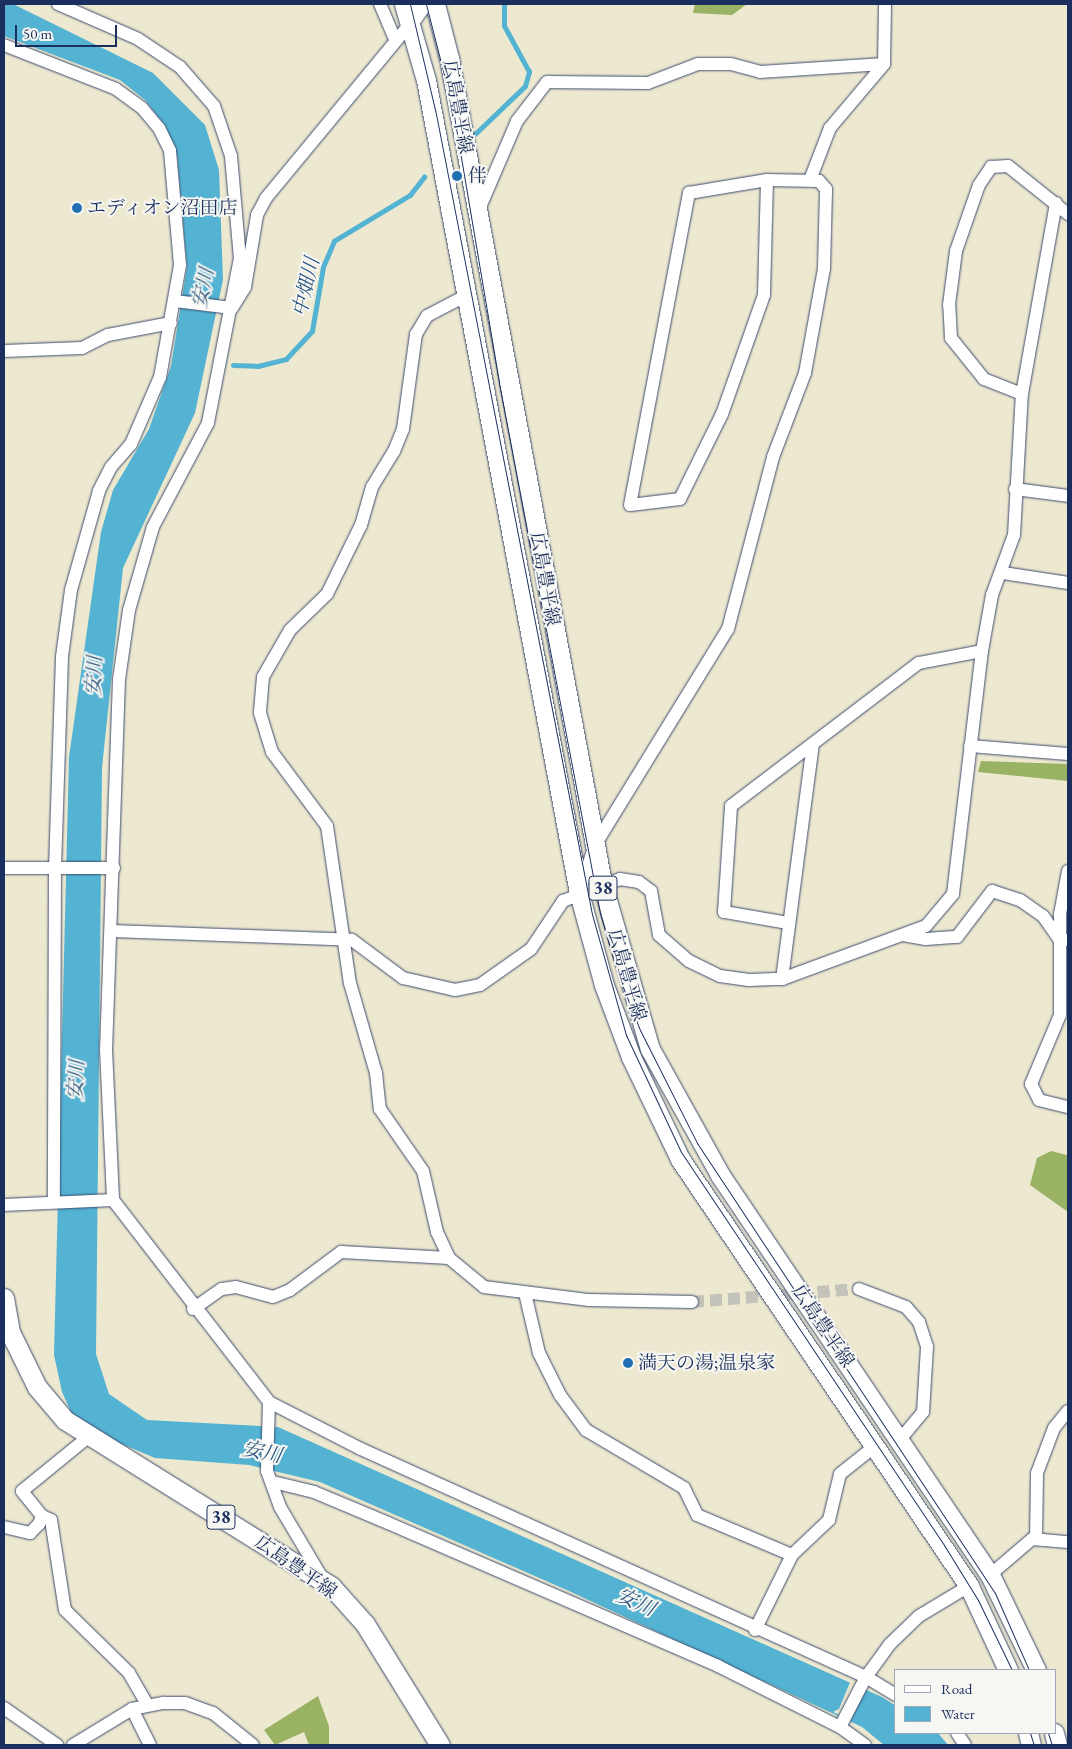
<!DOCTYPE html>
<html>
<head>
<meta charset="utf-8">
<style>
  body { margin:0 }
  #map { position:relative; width:1072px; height:1749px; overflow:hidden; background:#ede8d0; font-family:"EB Garamond","Noto Serif JP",serif }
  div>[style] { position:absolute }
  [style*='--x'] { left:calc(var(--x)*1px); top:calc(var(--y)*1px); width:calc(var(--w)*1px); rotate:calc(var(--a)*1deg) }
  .forest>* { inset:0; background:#9ab264 }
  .water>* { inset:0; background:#54b3d2 }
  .pier>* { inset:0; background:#ede8d0 }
  .stream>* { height:4.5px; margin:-2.25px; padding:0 2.25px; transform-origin:2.25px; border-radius:2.25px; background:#54b3d2 }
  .street-tunnel>* { height:12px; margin-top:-6px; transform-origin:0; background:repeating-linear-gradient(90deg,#c3c3b9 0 12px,transparent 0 18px) }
  .roads { filter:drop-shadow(0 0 1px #3a4b6f) drop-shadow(0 0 1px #3a4b6f) }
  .street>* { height:12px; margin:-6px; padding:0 6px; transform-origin:6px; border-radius:6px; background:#fff }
  .secondary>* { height:16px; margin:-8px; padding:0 8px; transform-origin:8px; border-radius:8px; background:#fff }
  .primary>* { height:19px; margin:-9.5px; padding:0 9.5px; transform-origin:9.5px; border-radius:9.5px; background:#fff }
  .tram>* { height:1px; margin:-0.5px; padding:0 0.5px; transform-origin:0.5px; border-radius:0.5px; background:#1b2f5e }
  .dots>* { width:14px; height:14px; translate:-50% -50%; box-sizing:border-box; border:2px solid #f6f6f2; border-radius:50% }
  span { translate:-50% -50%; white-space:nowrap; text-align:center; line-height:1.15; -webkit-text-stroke:4px #f6f6f2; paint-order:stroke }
  .shield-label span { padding:1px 4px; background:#f6f6f2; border:1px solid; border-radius:4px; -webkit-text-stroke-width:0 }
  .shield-label { font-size:18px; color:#1b2f5e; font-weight:700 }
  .street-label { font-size:19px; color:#1b2f5e }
  .poi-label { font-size:19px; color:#1b2f5e }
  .left { translate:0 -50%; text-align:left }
  .water-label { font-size:20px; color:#2c5781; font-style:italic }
  .frame { position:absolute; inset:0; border:5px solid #1b2f5e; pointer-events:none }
  .legend { position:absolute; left:894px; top:1669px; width:162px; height:65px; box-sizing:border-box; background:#f6f6f2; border:1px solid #9ea6b7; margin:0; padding:6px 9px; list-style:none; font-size:15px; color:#1b2f5e }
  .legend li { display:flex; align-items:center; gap:10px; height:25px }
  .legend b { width:25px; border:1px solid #9ea6b7 }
  .scale { position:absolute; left:15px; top:25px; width:102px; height:22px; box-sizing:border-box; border:2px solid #1b2f5e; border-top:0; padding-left:6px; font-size:15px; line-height:18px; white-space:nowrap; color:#1b2f5e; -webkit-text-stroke:4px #f6f6f2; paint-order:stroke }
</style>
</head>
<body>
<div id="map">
  <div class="forest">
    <i style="clip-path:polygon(695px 4px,747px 4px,732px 15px,693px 13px)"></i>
    <i style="clip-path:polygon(981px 761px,1068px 764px,1068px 781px,978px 772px)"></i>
    <i style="clip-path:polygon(1051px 1151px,1067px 1155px,1068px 1212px,1030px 1185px,1037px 1158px)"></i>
    <i style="clip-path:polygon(318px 1696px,329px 1726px,329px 1745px,309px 1745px,304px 1732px,275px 1745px,264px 1730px)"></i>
  </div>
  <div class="water">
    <i style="clip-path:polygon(4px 4px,13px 4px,153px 73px,205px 125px,219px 170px,223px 280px,195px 413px,123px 568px,102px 768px,96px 1354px,109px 1394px,147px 1420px,278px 1427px,882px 1697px,896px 1706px,896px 1733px,938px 1733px,948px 1745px,884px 1745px,862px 1727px,569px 1591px,320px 1482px,249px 1465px,155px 1458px,86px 1429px,71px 1412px,62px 1392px,54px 1355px,69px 757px,101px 532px,113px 490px,149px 429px,171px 366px,187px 267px,177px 156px,166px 127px,145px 100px,120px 80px,4px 36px)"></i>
  </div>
  <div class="pier">
    <i style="clip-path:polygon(851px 1680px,861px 1685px,851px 1720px,833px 1712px,839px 1709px)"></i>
  </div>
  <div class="stream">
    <i style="--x:475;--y:134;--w:69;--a:-43.8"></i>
    <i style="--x:525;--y:86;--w:15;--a:-74"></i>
    <i style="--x:529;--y:72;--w:52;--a:-118.5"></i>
    <i style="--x:504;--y:26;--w:22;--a:-90"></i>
    <i style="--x:233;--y:365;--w:25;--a:2"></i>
    <i style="--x:258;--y:366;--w:29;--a:-14"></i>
    <i style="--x:286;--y:359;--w:38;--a:-47"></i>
    <i style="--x:312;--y:331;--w:65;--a:-80.2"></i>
    <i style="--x:323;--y:267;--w:28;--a:-67"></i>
    <i style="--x:334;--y:241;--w:89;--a:-31.2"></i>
    <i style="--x:410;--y:195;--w:23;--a:-52"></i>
  </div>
  <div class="street-tunnel">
    <i style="--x:692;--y:1302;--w:168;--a:-4.5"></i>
  </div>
  <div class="roads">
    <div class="street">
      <i style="--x:58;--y:4;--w:87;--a:23.6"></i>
      <i style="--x:138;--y:39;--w:50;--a:33.7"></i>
      <i style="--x:180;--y:67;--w:52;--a:48.9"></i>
      <i style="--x:214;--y:106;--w:53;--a:71.2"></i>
      <i style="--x:231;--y:156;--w:102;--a:85"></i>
      <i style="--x:240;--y:258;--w:168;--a:101"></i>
      <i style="--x:208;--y:423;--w:118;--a:117.9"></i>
      <i style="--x:153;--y:527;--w:86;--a:106.1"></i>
      <i style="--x:129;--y:610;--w:70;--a:98.2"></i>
      <i style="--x:119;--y:679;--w:371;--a:92"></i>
      <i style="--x:106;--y:1050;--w:150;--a:87.3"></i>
      <i style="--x:113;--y:1200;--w:255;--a:52.3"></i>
      <i style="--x:269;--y:1402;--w:103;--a:27.1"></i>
      <i style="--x:361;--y:1449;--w:554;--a:24.3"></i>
      <i style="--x:866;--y:1677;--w:35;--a:31"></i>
      <i style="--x:380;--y:4;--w:39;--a:67"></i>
      <i style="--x:4;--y:45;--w:120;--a:21.4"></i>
      <i style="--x:116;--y:89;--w:32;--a:36"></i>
      <i style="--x:142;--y:108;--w:26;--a:50"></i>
      <i style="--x:159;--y:128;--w:25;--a:64"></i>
      <i style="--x:170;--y:151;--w:114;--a:85"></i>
      <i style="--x:180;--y:265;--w:114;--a:100.1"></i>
      <i style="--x:160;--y:377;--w:73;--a:113.4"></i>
      <i style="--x:131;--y:444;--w:30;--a:131"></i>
      <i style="--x:111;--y:467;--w:27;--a:117"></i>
      <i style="--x:99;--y:491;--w:103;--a:105.8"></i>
      <i style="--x:71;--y:590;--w:68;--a:97.7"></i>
      <i style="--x:62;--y:657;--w:210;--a:91.9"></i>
      <i style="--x:55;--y:867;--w:335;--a:90.2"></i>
      <i style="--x:767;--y:180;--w:115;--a:91.5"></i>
      <i style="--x:764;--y:295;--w:126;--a:109.4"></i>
      <i style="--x:722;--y:414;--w:95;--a:116.3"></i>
      <i style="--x:680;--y:499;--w:50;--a:173.2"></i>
      <i style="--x:630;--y:505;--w:318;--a:-79.3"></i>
      <i style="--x:689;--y:193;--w:79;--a:-9.5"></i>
      <i style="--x:810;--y:180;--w:56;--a:-69"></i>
      <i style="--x:830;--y:128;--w:84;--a:-49.8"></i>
      <i style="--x:884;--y:64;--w:60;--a:-89"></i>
      <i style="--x:478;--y:212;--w:99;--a:-66.8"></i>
      <i style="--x:517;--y:121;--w:49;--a:-52.4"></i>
      <i style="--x:547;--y:82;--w:101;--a:0.6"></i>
      <i style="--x:648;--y:83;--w:53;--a:-20.8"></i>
      <i style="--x:698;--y:64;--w:33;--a:0"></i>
      <i style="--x:731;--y:64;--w:30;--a:15"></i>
      <i style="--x:760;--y:72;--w:124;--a:-3.7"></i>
      <i style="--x:469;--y:294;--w:47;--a:152.4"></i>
      <i style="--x:427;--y:316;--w:21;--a:121"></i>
      <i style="--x:416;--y:334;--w:96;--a:97.8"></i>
      <i style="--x:403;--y:429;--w:24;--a:112"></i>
      <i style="--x:394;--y:451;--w:42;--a:121.4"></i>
      <i style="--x:372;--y:487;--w:40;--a:106"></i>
      <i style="--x:361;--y:525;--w:77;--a:116.2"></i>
      <i style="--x:327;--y:594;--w:52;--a:135.8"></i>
      <i style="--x:290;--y:630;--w:54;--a:119.9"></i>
      <i style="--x:263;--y:677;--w:36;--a:95"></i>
      <i style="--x:260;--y:713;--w:41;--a:72.9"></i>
      <i style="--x:272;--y:752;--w:92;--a:53.4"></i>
      <i style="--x:327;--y:826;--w:159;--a:81.7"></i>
      <i style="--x:350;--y:983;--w:94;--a:73.9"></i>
      <i style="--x:376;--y:1073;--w:36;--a:84"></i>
      <i style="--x:380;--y:1109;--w:75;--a:55.3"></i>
      <i style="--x:423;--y:1171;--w:63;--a:77.1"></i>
      <i style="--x:437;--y:1232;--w:29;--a:65"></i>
      <i style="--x:449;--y:1258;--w:45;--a:39.6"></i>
      <i style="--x:484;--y:1287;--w:106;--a:7.1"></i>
      <i style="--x:589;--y:1300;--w:103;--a:1.1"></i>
      <i style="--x:175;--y:301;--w:57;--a:7"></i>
      <i style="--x:232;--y:308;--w:25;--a:-58"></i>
      <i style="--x:245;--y:287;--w:73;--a:-80.5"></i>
      <i style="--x:257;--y:215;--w:19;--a:-62"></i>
      <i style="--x:266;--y:198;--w:226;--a:-50.4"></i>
      <i style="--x:4;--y:351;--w:78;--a:-2.2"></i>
      <i style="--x:82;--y:348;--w:29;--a:-27"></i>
      <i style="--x:108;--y:335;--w:64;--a:-10.8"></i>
      <i style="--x:1022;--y:394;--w:41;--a:-158.5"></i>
      <i style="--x:984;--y:379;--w:53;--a:-128.8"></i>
      <i style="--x:951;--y:338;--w:33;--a:-93"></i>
      <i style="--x:949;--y:305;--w:54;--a:-82.6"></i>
      <i style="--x:956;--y:251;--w:70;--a:-70.8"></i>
      <i style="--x:979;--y:185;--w:22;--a:-56"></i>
      <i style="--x:991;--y:167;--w:17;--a:-3"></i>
      <i style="--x:1008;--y:166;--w:77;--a:38.7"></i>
      <i style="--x:1015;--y:489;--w:53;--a:7.5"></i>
      <i style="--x:1003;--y:573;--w:66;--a:8.7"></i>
      <i style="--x:970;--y:746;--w:98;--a:4.7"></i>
      <i style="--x:4;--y:868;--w:110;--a:0"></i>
      <i style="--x:1068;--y:871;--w:44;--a:100.5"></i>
      <i style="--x:1060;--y:914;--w:101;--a:90"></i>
      <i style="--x:1060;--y:1015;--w:75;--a:112.8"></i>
      <i style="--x:1031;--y:1084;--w:18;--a:63"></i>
      <i style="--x:1039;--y:1100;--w:30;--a:14"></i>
      <i style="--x:580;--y:890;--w:47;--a:-71.6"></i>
      <i style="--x:595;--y:845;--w:254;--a:-58.4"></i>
      <i style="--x:728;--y:629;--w:178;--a:-75.3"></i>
      <i style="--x:773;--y:457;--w:90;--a:-69.1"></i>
      <i style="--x:805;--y:373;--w:107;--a:-79.7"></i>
      <i style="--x:824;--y:268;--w:79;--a:-88.5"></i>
      <i style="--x:826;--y:189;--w:11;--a:-131"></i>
      <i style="--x:819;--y:181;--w:52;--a:-178.9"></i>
      <i style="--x:788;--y:923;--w:65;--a:-170.2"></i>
      <i style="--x:724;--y:912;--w:106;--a:-86.2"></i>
      <i style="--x:731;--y:806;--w:236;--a:-37.3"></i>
      <i style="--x:919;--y:663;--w:64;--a:-10.8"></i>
      <i style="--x:112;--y:931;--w:240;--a:2.1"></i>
      <i style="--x:352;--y:940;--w:64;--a:36.7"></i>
      <i style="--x:403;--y:978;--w:53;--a:13"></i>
      <i style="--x:455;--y:990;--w:25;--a:-11"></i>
      <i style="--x:480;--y:985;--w:62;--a:-35.2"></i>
      <i style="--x:531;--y:949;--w:58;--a:-56.3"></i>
      <i style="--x:563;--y:901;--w:61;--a:-21.1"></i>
      <i style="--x:620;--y:879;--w:19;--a:9"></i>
      <i style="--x:639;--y:882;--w:15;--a:37"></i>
      <i style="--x:651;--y:891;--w:45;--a:79.7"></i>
      <i style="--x:659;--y:935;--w:40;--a:41"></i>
      <i style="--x:689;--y:961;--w:34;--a:26"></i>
      <i style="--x:720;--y:976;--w:29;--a:8"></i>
      <i style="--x:749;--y:980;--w:33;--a:-2"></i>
      <i style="--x:782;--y:979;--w:153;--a:-20.2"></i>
      <i style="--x:926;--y:926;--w:42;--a:-49.8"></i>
      <i style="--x:953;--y:894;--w:245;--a:-83.2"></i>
      <i style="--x:982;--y:651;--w:57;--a:-79.9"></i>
      <i style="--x:992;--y:595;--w:64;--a:-69.9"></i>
      <i style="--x:1014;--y:535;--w:141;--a:-86.8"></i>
      <i style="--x:1022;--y:394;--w:194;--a:-79.9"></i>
      <i style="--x:903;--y:935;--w:23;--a:10"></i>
      <i style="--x:926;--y:939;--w:31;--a:-4"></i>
      <i style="--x:957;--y:937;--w:58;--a:-52.7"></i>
      <i style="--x:992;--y:891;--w:29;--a:18"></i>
      <i style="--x:1020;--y:900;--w:28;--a:35"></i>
      <i style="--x:1043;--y:916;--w:28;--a:55"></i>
      <i style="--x:1059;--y:939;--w:9;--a:6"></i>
      <i style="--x:782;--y:979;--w:237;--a:-82.5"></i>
      <i style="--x:4;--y:1205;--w:109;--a:-2.6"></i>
      <i style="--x:859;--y:1289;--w:50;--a:21"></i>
      <i style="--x:906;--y:1307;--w:20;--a:49"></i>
      <i style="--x:919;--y:1322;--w:26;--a:72"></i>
      <i style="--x:927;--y:1347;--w:65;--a:93.5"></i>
      <i style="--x:923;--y:1412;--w:35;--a:130"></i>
      <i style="--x:525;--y:1293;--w:62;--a:76.9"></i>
      <i style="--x:539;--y:1353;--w:47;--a:63.4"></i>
      <i style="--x:560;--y:1395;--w:44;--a:53.4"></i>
      <i style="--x:586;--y:1430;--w:114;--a:30.6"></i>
      <i style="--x:684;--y:1488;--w:30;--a:64"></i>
      <i style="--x:697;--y:1515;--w:103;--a:22.8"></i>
      <i style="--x:193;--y:1309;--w:35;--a:-35"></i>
      <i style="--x:222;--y:1289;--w:14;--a:-8"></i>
      <i style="--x:236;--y:1287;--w:38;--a:15"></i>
      <i style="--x:273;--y:1297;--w:18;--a:-22"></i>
      <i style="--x:290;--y:1290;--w:64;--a:-36.7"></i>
      <i style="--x:341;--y:1252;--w:108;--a:3.2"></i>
      <i style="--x:269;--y:1402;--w:69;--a:91.7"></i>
      <i style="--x:267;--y:1471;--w:38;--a:70"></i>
      <i style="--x:280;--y:1507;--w:80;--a:59.3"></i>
      <i style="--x:273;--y:1482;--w:42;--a:13.7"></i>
      <i style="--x:314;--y:1492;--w:80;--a:22.7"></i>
      <i style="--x:388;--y:1523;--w:360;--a:23.4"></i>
      <i style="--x:718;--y:1666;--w:136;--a:26.6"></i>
      <i style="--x:42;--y:1516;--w:10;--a:24"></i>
      <i style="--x:51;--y:1520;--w:91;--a:81.2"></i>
      <i style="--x:65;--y:1610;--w:90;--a:44.5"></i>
      <i style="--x:129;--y:1673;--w:36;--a:60"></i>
      <i style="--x:4;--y:1527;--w:27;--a:13"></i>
      <i style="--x:30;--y:1533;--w:13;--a:-45"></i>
      <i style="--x:39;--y:1524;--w:9;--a:-69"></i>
      <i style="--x:42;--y:1516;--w:32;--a:-129"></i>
      <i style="--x:22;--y:1491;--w:84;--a:-39.2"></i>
      <i style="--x:1036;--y:1539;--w:66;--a:-89.1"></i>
      <i style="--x:1037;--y:1473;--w:48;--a:-69.3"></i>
      <i style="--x:1054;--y:1428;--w:22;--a:-51"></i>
      <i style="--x:990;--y:1575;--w:55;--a:-40.6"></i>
      <i style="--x:1032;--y:1539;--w:36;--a:5"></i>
      <i style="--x:755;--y:1630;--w:84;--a:-63.7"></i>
      <i style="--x:792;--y:1555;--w:51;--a:-43.4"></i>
      <i style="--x:829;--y:1520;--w:47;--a:-76.6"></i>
      <i style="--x:840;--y:1474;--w:43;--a:-38.5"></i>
      <i style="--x:4;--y:1708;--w:65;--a:34.9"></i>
      <i style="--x:132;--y:1709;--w:40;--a:63.4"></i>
      <i style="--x:957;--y:1733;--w:14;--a:56"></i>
      <i style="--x:73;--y:1745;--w:69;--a:-31.4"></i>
      <i style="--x:132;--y:1709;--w:33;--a:-11"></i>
      <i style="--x:164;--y:1703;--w:21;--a:0"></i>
      <i style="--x:185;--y:1703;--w:30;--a:20"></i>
      <i style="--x:213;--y:1713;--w:51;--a:38.7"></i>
      <i style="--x:865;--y:1745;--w:31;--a:-144"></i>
      <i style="--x:840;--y:1727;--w:56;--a:-62.5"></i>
      <i style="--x:866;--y:1677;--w:41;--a:-54"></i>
      <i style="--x:890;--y:1644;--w:40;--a:-44"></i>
      <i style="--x:919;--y:1616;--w:58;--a:-31"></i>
    </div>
    <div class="secondary">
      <i style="--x:410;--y:24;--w:24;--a:-55"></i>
    </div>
    <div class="primary">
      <i style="--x:404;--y:4;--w:79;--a:73.9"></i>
      <i style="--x:426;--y:80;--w:827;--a:79.34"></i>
      <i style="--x:579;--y:893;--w:95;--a:74.8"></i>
      <i style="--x:604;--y:985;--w:77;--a:69.4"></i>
      <i style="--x:631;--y:1057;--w:113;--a:64.3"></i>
      <i style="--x:680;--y:1159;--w:516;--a:55.91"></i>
      <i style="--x:969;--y:1586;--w:93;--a:65.1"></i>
      <i style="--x:435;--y:4;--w:56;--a:75.5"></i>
      <i style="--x:449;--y:58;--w:839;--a:79.49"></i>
      <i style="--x:602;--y:883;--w:173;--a:73.9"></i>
      <i style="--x:650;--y:1049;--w:144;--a:60.9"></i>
      <i style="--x:720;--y:1175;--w:483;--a:56"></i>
      <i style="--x:990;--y:1575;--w:106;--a:64.2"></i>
      <i style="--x:4;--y:1298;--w:35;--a:80"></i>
      <i style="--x:10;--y:1332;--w:61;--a:63.9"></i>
      <i style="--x:37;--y:1387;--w:43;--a:49.7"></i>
      <i style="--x:65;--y:1420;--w:314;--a:32"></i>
      <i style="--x:331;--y:1586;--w:51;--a:48.2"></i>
      <i style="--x:365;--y:1624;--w:142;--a:58.2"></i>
      <i style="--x:1028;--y:1733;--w:12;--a:76"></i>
      <i style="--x:1054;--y:1733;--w:12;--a:76"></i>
    </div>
  </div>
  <div class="tram">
    <i style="--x:410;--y:4;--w:113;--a:76.7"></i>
    <i style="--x:436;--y:114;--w:815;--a:78.97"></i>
    <i style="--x:592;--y:914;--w:126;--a:74.3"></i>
    <i style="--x:626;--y:1035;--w:129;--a:64.8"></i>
    <i style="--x:681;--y:1152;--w:473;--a:56.2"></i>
    <i style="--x:944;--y:1545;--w:65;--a:58.3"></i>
    <i style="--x:978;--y:1600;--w:78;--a:64.1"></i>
    <i style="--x:426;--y:4;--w:109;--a:75.7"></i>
    <i style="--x:453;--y:110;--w:277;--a:80.4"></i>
    <i style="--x:499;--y:383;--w:540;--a:79.21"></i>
    <i style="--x:600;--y:913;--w:61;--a:73.9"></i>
    <i style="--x:617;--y:972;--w:62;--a:68.4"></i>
    <i style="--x:640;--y:1030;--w:127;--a:63.2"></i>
    <i style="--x:697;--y:1143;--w:540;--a:56.49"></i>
    <i style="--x:995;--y:1593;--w:84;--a:66.2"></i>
    <i style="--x:1030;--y:1733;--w:13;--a:72"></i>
    <i style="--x:1048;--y:1733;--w:13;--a:72"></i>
  </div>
  <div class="dots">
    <i style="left:457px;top:176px;background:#1f6fb2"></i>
    <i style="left:77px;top:208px;background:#1f6fb2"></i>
    <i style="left:628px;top:1363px;background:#1f6fb2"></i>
  </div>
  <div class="shield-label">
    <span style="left:603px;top:888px">38</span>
    <span style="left:221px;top:1517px">38</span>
  </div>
  <div class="street-label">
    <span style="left:458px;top:107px;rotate:80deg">広島豊平線</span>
    <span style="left:545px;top:579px;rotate:80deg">広島豊平線</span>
    <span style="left:627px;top:975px;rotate:74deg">広島豊平線</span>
    <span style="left:823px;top:1326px;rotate:56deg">広島豊平線</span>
    <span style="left:296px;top:1567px;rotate:35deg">広島豊平線</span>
  </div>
  <div class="poi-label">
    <span class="left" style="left:468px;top:176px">伴</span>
    <span class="left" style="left:87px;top:208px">エディオン沼田店</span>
    <span class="left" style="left:638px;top:1363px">満天の湯;温泉家</span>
  </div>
  <div class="water-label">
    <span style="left:306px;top:287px;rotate:-77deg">中畑川</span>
    <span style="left:203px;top:288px;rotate:-78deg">安川</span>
    <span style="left:94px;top:676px;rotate:-87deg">安川</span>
    <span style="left:76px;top:1080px;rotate:-87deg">安川</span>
    <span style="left:262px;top:1452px;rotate:11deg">安川</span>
    <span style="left:636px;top:1602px;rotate:24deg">安川</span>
  </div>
  <div class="frame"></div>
  <ul class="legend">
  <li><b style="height:6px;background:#fff"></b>Road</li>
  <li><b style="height:14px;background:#54b3d2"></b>Water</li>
  </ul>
  <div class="scale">50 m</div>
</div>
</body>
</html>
